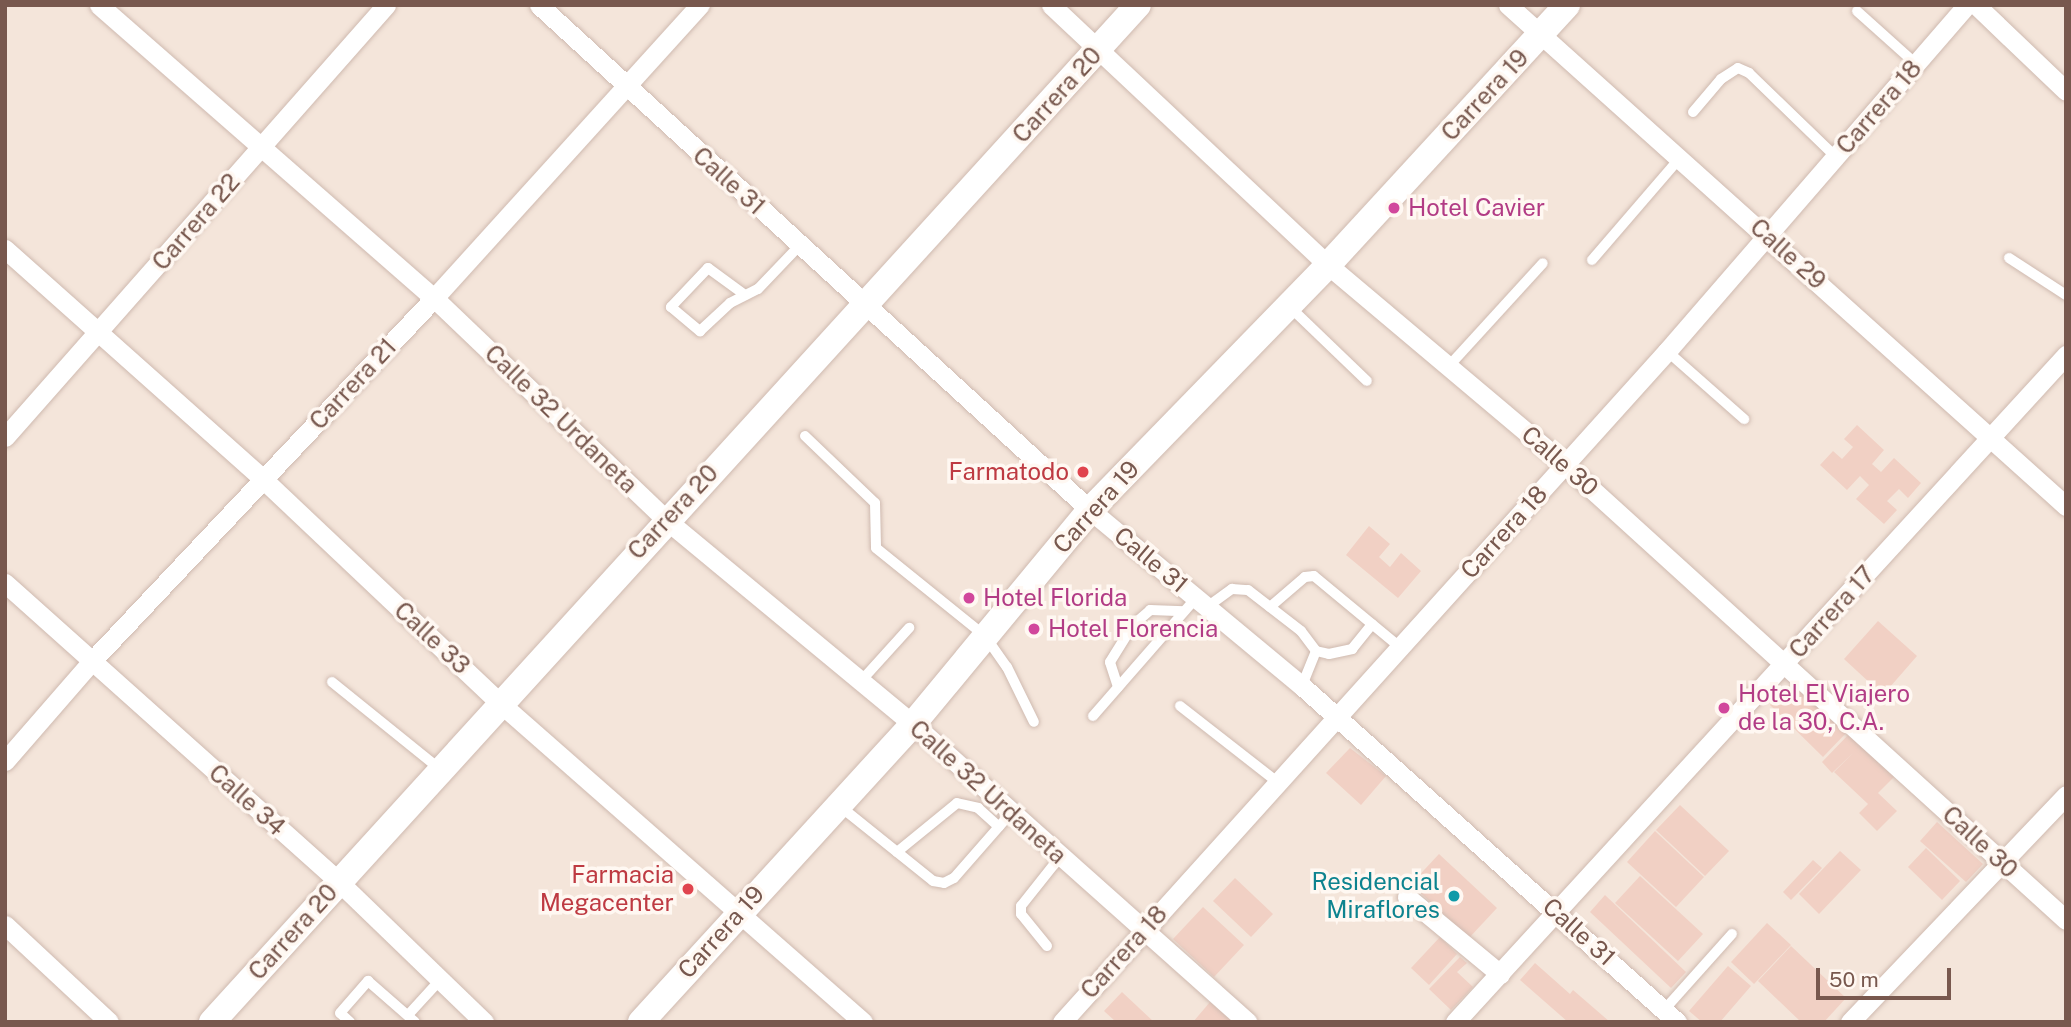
<!DOCTYPE html>
<html>
<head>
<meta charset="utf-8">
<style>
  body { margin:0 }
  #map { position:relative; width:2071px; height:1027px; overflow:hidden; background:#fcf4ec; font-family:"Public Sans",sans-serif }
  div>[style] { position:absolute }
  [style*='--x'] { left:calc(var(--x)*1px); top:calc(var(--y)*1px); width:calc(var(--w)*1px); rotate:calc(var(--a)*1deg) }
  .residential>* { inset:0; background:#f4e5da }
  .building>* { inset:0; background:#f1d0c4 }
  .roads { filter:drop-shadow(0 0 2px #cfbab0) drop-shadow(0 0 2px #cfbab0) }
  .lane>* { height:10px; margin:-5px; padding:0 5px; transform-origin:5px; border-radius:5px; background:#fff }
  .street>* { height:19px; margin:-9.5px; padding:0 9.5px; transform-origin:9.5px; border-radius:9.5px; background:#fff }
  .secondary>* { height:26px; margin:-13px; padding:0 13px; transform-origin:13px; border-radius:13px; background:#fff }
  .dots>* { width:19px; height:19px; translate:-50% -50%; box-sizing:border-box; border:4px solid #fff8f2; border-radius:50% }
  span { translate:-50% -50%; white-space:nowrap; text-align:center; line-height:1.15; -webkit-text-stroke:7px #fff8f2; paint-order:stroke }
  .street-label { font-size:24px; color:#78584e }
  .hotel-label { font-size:24px; color:#b23c85 }
  .left { translate:0 -50%; text-align:left }
  .health-label { font-size:24px; color:#be3a42 }
  .right { translate:-100% -50%; text-align:right }
  .culture-label { font-size:24px; color:#0d838f }
  .frame { position:absolute; inset:0; border:7px solid #78584e; pointer-events:none }
  .scale { position:absolute; left:1816px; top:968px; width:135px; height:32px; box-sizing:border-box; border:4px solid #78584e; border-top:0; padding-left:9px; font-size:21px; line-height:24px; white-space:nowrap; color:#78584e; -webkit-text-stroke:5px #fff8f2; paint-order:stroke }
</style>
</head>
<body>
<div id="map">
  <div class="residential">
    <i style="clip-path:polygon(5px 5px,2066px 5px,2066px 1022px,5px 1022px)"></i>
  </div>
  <div class="building">
    <i style="clip-path:polygon(1857px 425px,1884px 450px,1872px 464px,1881px 472px,1894px 458px,1921px 483px,1908px 498px,1899px 489px,1887px 501px,1897px 510px,1884px 524px,1856px 499px,1869px 485px,1860px 476px,1847px 490px,1820px 465px,1833px 451px,1842px 459px,1853px 447px,1844px 439px)"></i>
    <i style="clip-path:polygon(1369px 526px,1390px 544px,1379px 557px,1390px 567px,1401px 553px,1421px 571px,1398px 598px,1346px 555px)"></i>
    <i style="clip-path:polygon(1878px 621px,1917px 656px,1883px 695px,1844px 659px)"></i>
    <i style="clip-path:polygon(1795px 679px,1848px 731px,1823px 757px,1770px 705px)"></i>
    <i style="clip-path:polygon(1851px 732px,1896px 775px,1878px 793px,1897px 811px,1877px 831px,1859px 813px,1868px 804px,1834px 772px,1853px 753px,1832px 773px,1822px 762px)"></i>
    <i style="clip-path:polygon(1350px 748px,1386px 776px,1361px 805px,1326px 773px)"></i>
    <i style="clip-path:polygon(1680px 805px,1729px 851px,1705px 876px,1656px 830px)"></i>
    <i style="clip-path:polygon(1937px 822px,1983px 864px,1966px 882px,1920px 841px)"></i>
    <i style="clip-path:polygon(1655px 831px,1704px 877px,1676px 907px,1627px 862px)"></i>
    <i style="clip-path:polygon(1926px 848px,1960px 881px,1942px 900px,1908px 867px)"></i>
    <i style="clip-path:polygon(1840px 851px,1861px 870px,1819px 914px,1799px 894px)"></i>
    <i style="clip-path:polygon(1439px 854px,1497px 908px,1469px 938px,1411px 884px)"></i>
    <i style="clip-path:polygon(1813px 860px,1822px 868px,1791px 900px,1783px 892px)"></i>
    <i style="clip-path:polygon(1640px 876px,1703px 934px,1678px 961px,1615px 903px)"></i>
    <i style="clip-path:polygon(1235px 878px,1273px 914px,1251px 937px,1213px 901px)"></i>
    <i style="clip-path:polygon(1605px 895px,1686px 972px,1671px 988px,1590px 912px)"></i>
    <i style="clip-path:polygon(1203px 907px,1244px 945px,1214px 977px,1173px 939px)"></i>
    <i style="clip-path:polygon(1767px 923px,1791px 945px,1754px 984px,1731px 962px)"></i>
    <i style="clip-path:polygon(1440px 937px,1457px 954px,1429px 985px,1411px 968px)"></i>
    <i style="clip-path:polygon(1791px 946px,1846px 998px,1824px 1022px,1801px 1022px,1758px 981px)"></i>
    <i style="clip-path:polygon(1460px 957px,1467px 963px,1457px 972px,1473px 987px,1451px 1010px,1429px 989px)"></i>
    <i style="clip-path:polygon(1535px 963px,1570px 994px,1573px 990px,1610px 1022px,1568px 1022px,1520px 980px)"></i>
    <i style="clip-path:polygon(1728px 966px,1751px 986px,1720px 1022px,1702px 1022px,1689px 1011px)"></i>
    <i style="clip-path:polygon(1122px 992px,1154px 1022px,1116px 1022px,1104px 1011px)"></i>
    <i style="clip-path:polygon(1210px 1002px,1234px 1022px,1193px 1022px)"></i>
  </div>
  <div class="roads">
    <div class="lane">
      <i style="--x:1857;--y:11;--w:79;--a:41.9"></i>
      <i style="--x:1693;--y:112;--w:43;--a:-49.7"></i>
      <i style="--x:1721;--y:79;--w:20;--a:-33"></i>
      <i style="--x:1738;--y:68;--w:12;--a:24"></i>
      <i style="--x:1749;--y:73;--w:121;--a:44"></i>
      <i style="--x:2009;--y:258;--w:68;--a:33"></i>
      <i style="--x:1592;--y:260;--w:132;--a:-49.3"></i>
      <i style="--x:745;--y:295;--w:46;--a:-143.9"></i>
      <i style="--x:708;--y:268;--w:54;--a:133.5"></i>
      <i style="--x:671;--y:307;--w:38;--a:40"></i>
      <i style="--x:700;--y:331;--w:41;--a:-43"></i>
      <i style="--x:730;--y:303;--w:31;--a:-27"></i>
      <i style="--x:758;--y:289;--w:61;--a:-46.3"></i>
      <i style="--x:1289;--y:306;--w:108;--a:43.9"></i>
      <i style="--x:1667;--y:351;--w:103;--a:41.4"></i>
      <i style="--x:1449;--y:366;--w:139;--a:-47.6"></i>
      <i style="--x:805;--y:436;--w:97;--a:43.7"></i>
      <i style="--x:875;--y:503;--w:45;--a:88.7"></i>
      <i style="--x:876;--y:548;--w:140;--a:38.9"></i>
      <i style="--x:985;--y:636;--w:38;--a:55"></i>
      <i style="--x:1007;--y:667;--w:61;--a:63.9"></i>
      <i style="--x:1207;--y:607;--w:31;--a:-36"></i>
      <i style="--x:1232;--y:589;--w:16;--a:4"></i>
      <i style="--x:1248;--y:590;--w:67;--a:37.7"></i>
      <i style="--x:1301;--y:631;--w:25;--a:53"></i>
      <i style="--x:1316;--y:651;--w:38;--a:112"></i>
      <i style="--x:1270;--y:607;--w:46;--a:-40.6"></i>
      <i style="--x:1305;--y:577;--w:9;--a:-6"></i>
      <i style="--x:1314;--y:576;--w:113;--a:39.6"></i>
      <i style="--x:1316;--y:651;--w:13;--a:13"></i>
      <i style="--x:1329;--y:654;--w:24;--a:-12"></i>
      <i style="--x:1352;--y:649;--w:32;--a:-51"></i>
      <i style="--x:861;--y:681;--w:72;--a:-47.8"></i>
      <i style="--x:332;--y:682;--w:140;--a:38.9"></i>
      <i style="--x:1118;--y:687;--w:26;--a:-108"></i>
      <i style="--x:1110;--y:662;--w:44;--a:-58.1"></i>
      <i style="--x:1133;--y:625;--w:23;--a:-41"></i>
      <i style="--x:1150;--y:610;--w:34;--a:2"></i>
      <i style="--x:1180;--y:706;--w:127;--a:38"></i>
      <i style="--x:1093;--y:716;--w:157;--a:-48.9"></i>
      <i style="--x:841;--y:807;--w:118;--a:38.8"></i>
      <i style="--x:933;--y:881;--w:11;--a:10"></i>
      <i style="--x:944;--y:883;--w:11;--a:-27"></i>
      <i style="--x:954;--y:878;--w:86;--a:-48.8"></i>
      <i style="--x:897;--y:852;--w:77;--a:-39.2"></i>
      <i style="--x:957;--y:803;--w:22;--a:13"></i>
      <i style="--x:978;--y:808;--w:28;--a:42"></i>
      <i style="--x:1047;--y:946;--w:41;--a:-129.1"></i>
      <i style="--x:1021;--y:914;--w:8;--a:-90"></i>
      <i style="--x:1021;--y:906;--w:63;--a:-51.5"></i>
      <i style="--x:1664;--y:1010;--w:102;--a:-48.2"></i>
      <i style="--x:408;--y:1015;--w:47;--a:-47.6"></i>
      <i style="--x:350;--y:1022;--w:13;--a:-138"></i>
      <i style="--x:340;--y:1013;--w:43;--a:-48.8"></i>
      <i style="--x:368;--y:981;--w:62;--a:41.1"></i>
    </div>
    <div class="street">
      <i style="--x:99;--y:5;--w:445;--a:41.2"></i>
      <i style="--x:434;--y:298;--w:320;--a:43.7"></i>
      <i style="--x:665;--y:519;--w:322;--a:39.6"></i>
      <i style="--x:913;--y:724;--w:448;--a:41.7"></i>
      <i style="--x:539;--y:5;--w:747;--a:42.51"></i>
      <i style="--x:1090;--y:510;--w:276;--a:39.7"></i>
      <i style="--x:1302;--y:686;--w:504;--a:41.86"></i>
      <i style="--x:1051;--y:5;--w:380;--a:43.2"></i>
      <i style="--x:1328;--y:265;--w:309;--a:40.1"></i>
      <i style="--x:1564;--y:464;--w:678;--a:42.25"></i>
      <i style="--x:1508;--y:5;--w:750;--a:41.92"></i>
      <i style="--x:1976;--y:5;--w:124;--a:43.7"></i>
      <i style="--x:5;--y:249;--w:347;--a:41.7"></i>
      <i style="--x:264;--y:480;--w:326;--a:43.4"></i>
      <i style="--x:501;--y:704;--w:482;--a:41.3"></i>
      <i style="--x:5;--y:437;--w:576;--a:-48.59"></i>
      <i style="--x:5;--y:583;--w:448;--a:41.8"></i>
      <i style="--x:339;--y:882;--w:202;--a:44"></i>
      <i style="--x:5;--y:761;--w:131;--a:-49"></i>
      <i style="--x:91;--y:662;--w:500;--a:-46.7"></i>
      <i style="--x:434;--y:298;--w:396;--a:-47.8"></i>
      <i style="--x:1407;--y:897;--w:121;--a:39.6"></i>
      <i style="--x:5;--y:925;--w:142;--a:43"></i>
      <i style="--x:1062;--y:1022;--w:903;--a:-47.96"></i>
      <i style="--x:1667;--y:351;--w:458;--a:-49.1"></i>
      <i style="--x:1455;--y:1022;--w:905;--a:-47.51"></i>
      <i style="--x:1850;--y:1022;--w:313;--a:-46.4"></i>
    </div>
    <div class="secondary">
      <i style="--x:212;--y:1022;--w:1375;--a:-47.68"></i>
      <i style="--x:641;--y:1022;--w:403;--a:-47.6"></i>
      <i style="--x:913;--y:724;--w:278;--a:-50.4"></i>
      <i style="--x:1090;--y:510;--w:342;--a:-45.8"></i>
      <i style="--x:1328;--y:265;--w:353;--a:-47.4"></i>
    </div>
  </div>
  <div class="dots">
    <i style="left:1394px;top:208px;background:#d1479c"></i>
    <i style="left:1083px;top:472px;background:#e0444e"></i>
    <i style="left:969px;top:598px;background:#d1479c"></i>
    <i style="left:1034px;top:629px;background:#d1479c"></i>
    <i style="left:1724px;top:708px;background:#d1479c"></i>
    <i style="left:688px;top:889px;background:#e0444e"></i>
    <i style="left:1454px;top:896px;background:#0f9aa8"></i>
  </div>
  <div class="street-label">
    <span style="left:1057px;top:95px;rotate:-48deg">Carrera 20</span>
    <span style="left:1485px;top:95px;rotate:-47deg">Carrera 19</span>
    <span style="left:1879px;top:107px;rotate:-49deg">Carrera 18</span>
    <span style="left:729px;top:181px;rotate:42deg">Calle 31</span>
    <span style="left:196px;top:222px;rotate:-49deg">Carrera 22</span>
    <span style="left:1788px;top:254px;rotate:42deg">Calle 29</span>
    <span style="left:353px;top:384px;rotate:-47deg">Carrera 21</span>
    <span style="left:561px;top:419px;rotate:44deg">Calle 32 Urdaneta</span>
    <span style="left:1560px;top:461px;rotate:41deg">Calle 30</span>
    <span style="left:1096px;top:507px;rotate:-48deg">Carrera 19</span>
    <span style="left:673px;top:512px;rotate:-47deg">Carrera 20</span>
    <span style="left:1504px;top:532px;rotate:-48deg">Carrera 18</span>
    <span style="left:1151px;top:560px;rotate:40deg">Calle 31</span>
    <span style="left:1832px;top:612px;rotate:-48deg">Carrera 17</span>
    <span style="left:432px;top:638px;rotate:43deg">Calle 33</span>
    <span style="left:988px;top:792px;rotate:42deg">Calle 32 Urdaneta</span>
    <span style="left:247px;top:800px;rotate:42deg">Calle 34</span>
    <span style="left:1980px;top:842px;rotate:43deg">Calle 30</span>
    <span style="left:293px;top:932px;rotate:-48deg">Carrera 20</span>
    <span style="left:721px;top:932px;rotate:-48deg">Carrera 19</span>
    <span style="left:1579px;top:932px;rotate:42deg">Calle 31</span>
    <span style="left:1124px;top:952px;rotate:-48deg">Carrera 18</span>
  </div>
  <div class="hotel-label">
    <span class="left" style="left:1408px;top:208px">Hotel Cavier</span>
    <span class="left" style="left:983px;top:598px">Hotel Florida</span>
    <span class="left" style="left:1048px;top:629px">Hotel Florencia</span>
    <span class="left" style="left:1738px;top:708px">Hotel El Viajero<br>de la 30, C.A.</span>
  </div>
  <div class="health-label">
    <span class="right" style="left:1069px;top:472px">Farmatodo</span>
    <span class="right" style="left:674px;top:889px">Farmacia<br>Megacenter</span>
  </div>
  <div class="culture-label">
    <span class="right" style="left:1440px;top:896px">Residencial<br>Miraflores</span>
  </div>
  <div class="frame"></div>
  <div class="scale">50 m</div>
</div>
</body>
</html>
